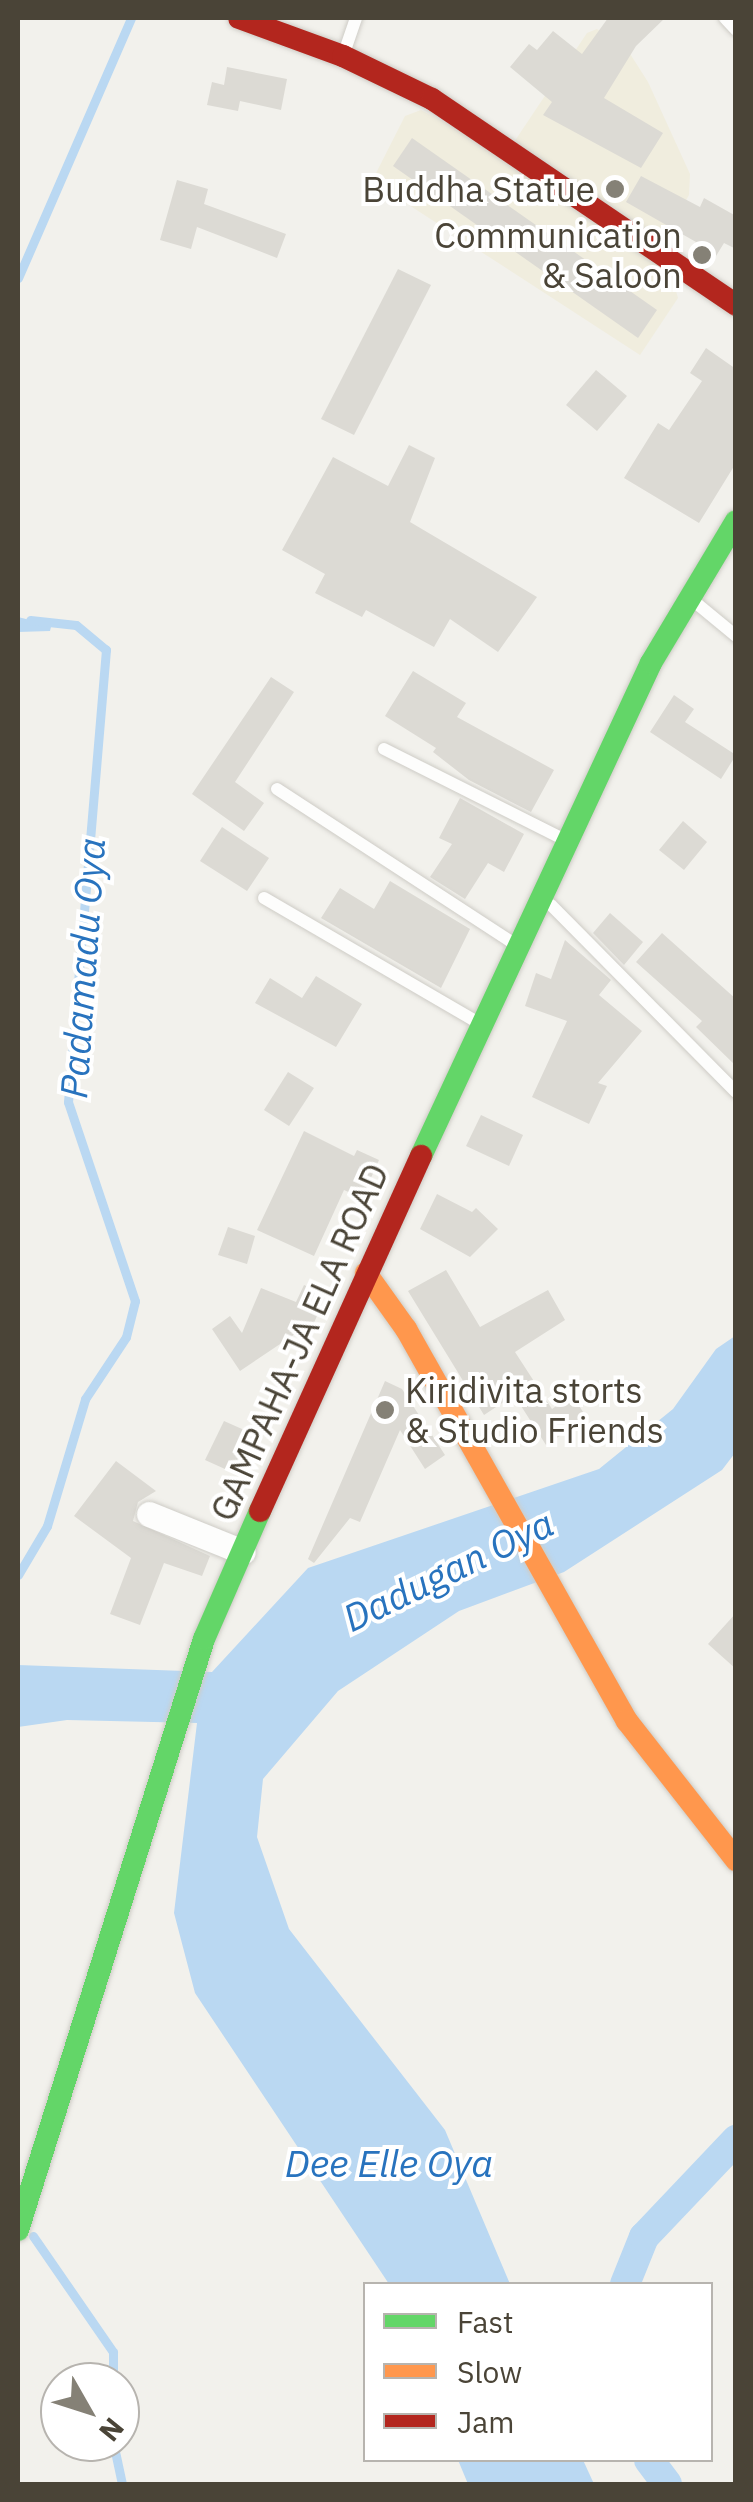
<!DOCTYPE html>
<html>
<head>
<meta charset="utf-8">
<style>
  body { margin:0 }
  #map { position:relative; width:753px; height:2502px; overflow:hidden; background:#f2f1ec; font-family:"IBM Plex Sans",sans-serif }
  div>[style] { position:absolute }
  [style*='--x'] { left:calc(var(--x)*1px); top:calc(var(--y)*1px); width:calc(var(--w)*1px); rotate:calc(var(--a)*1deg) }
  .education>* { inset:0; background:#f0edde }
  .water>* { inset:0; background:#bad8f2 }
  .stream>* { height:9px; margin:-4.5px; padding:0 4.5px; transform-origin:4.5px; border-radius:4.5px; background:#bad8f2 }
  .canal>* { height:30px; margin:-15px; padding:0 15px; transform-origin:15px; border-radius:15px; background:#bad8f2 }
  .building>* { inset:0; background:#dcdad4 }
  .roads { filter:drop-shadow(0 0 2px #ceccc6) drop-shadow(0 0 2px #ceccc6) }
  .lane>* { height:12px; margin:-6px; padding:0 6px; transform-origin:6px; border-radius:6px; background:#fdfdfc }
  .street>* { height:25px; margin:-12.5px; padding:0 12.5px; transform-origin:12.5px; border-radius:12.5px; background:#fdfdfc }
  .fast>* { height:22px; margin:-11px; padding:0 11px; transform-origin:11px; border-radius:11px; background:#63d668 }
  .slow>* { height:22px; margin:-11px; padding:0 11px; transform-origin:11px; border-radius:11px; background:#ff974d }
  .jam>* { height:22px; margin:-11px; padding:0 11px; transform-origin:11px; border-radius:11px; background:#b3261e }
  .dots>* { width:28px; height:28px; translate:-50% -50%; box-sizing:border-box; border:5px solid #fff; border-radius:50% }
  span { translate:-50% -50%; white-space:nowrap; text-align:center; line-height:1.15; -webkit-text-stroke:8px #fff; paint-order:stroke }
  .poi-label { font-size:35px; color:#4a4437 }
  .right { translate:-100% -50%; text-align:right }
  .left { translate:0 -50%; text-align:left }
  .street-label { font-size:35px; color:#4a4437 }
  .water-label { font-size:38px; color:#2873be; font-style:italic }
  .frame { position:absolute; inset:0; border:20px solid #4a4437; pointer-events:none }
  .legend { position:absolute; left:363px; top:2282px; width:350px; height:180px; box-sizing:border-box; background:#fff; border:2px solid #b7b4af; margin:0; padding:12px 18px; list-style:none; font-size:30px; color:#4a4437 }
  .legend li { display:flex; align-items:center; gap:20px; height:50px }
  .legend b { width:50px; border:2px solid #b7b4af }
  .north { position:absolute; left:40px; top:2362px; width:100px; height:100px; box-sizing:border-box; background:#fff; border:2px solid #b7b4af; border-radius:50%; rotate:129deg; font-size:28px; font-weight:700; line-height:40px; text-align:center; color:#4a4437 }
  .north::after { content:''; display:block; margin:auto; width:35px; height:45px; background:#858176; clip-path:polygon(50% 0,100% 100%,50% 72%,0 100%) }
</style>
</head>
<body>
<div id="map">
  <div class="education">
    <i style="clip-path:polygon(597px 29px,627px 49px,648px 82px,690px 174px,689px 195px,655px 256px,670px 270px,678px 298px,640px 355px,372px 181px,405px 116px,421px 110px,506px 154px,587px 33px)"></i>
  </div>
  <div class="water">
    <i style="clip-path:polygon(18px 617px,30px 620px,52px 623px,50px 631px,18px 632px)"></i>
    <i style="clip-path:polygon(735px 1336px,735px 1453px,722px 1470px,564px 1572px,459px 1611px,338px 1691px,263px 1779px,257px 1837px,289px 1929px,445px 2130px,510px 2284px,389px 2284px,195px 1993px,174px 1913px,197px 1723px,67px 1720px,18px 1727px,18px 1665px,212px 1672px,308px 1568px,599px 1469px,673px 1409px,716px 1349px)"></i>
    <i style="clip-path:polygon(458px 2460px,583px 2460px,594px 2484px,468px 2484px)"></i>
  </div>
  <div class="stream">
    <i style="--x:18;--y:278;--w:283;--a:-66.5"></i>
    <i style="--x:18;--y:1575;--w:57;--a:-59.4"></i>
    <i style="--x:47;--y:1526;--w:133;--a:-73.3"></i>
    <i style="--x:85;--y:1399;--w:74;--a:-56.5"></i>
    <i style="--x:126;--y:1337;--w:37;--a:-76"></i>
    <i style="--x:135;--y:1301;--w:210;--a:-108.6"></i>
    <i style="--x:68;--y:1102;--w:454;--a:-85.2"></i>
    <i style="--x:106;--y:650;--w:39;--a:-140"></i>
    <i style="--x:76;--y:625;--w:46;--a:-173.8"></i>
    <i style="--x:33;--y:2236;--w:141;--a:55.4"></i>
    <i style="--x:113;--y:2352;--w:30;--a:90"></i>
    <i style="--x:113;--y:2442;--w:43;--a:77.9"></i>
  </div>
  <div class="canal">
    <i style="--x:625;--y:2284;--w:51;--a:-68"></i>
    <i style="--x:644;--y:2237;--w:134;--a:-46.5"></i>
    <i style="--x:649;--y:2460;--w:30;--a:53"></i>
  </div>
  <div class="building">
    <i style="clip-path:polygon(608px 18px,665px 18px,636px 46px,604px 98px,663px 133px,641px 168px,543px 115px,552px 102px,510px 67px,529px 44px,537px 50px,553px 31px,582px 54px)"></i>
    <i style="clip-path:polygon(227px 67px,287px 79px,281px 110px,240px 101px,238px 111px,207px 105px,212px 82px,224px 85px)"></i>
    <i style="clip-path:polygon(412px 138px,657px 310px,638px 338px,393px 166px)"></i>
    <i style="clip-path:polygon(641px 176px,700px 207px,704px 198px,736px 216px,736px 249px,724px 243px,713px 261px,693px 247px,696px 242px,626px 202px)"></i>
    <i style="clip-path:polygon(177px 180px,208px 189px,204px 204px,286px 234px,277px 258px,197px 227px,191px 249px,160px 240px)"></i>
    <i style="clip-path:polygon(398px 269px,431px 285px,354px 435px,321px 419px)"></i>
    <i style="clip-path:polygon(706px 348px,736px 369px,736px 463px,699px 523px,624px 478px,658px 423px,669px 430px,702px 381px,690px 373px)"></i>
    <i style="clip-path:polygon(596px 370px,627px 396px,597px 431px,566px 405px)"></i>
    <i style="clip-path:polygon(409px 445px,435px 458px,410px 522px,537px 597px,498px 652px,450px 619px,434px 647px,366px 610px,362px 617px,315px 593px,325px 574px,282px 550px,333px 457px,388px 486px)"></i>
    <i style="clip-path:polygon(413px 671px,466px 703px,457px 717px,554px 770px,531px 812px,469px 780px,433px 752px,436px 748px,385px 716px)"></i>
    <i style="clip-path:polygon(271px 677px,294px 692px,235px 782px,264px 803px,244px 831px,192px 794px)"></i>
    <i style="clip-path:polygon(674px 695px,694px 709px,685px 722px,736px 755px,721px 779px,650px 732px)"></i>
    <i style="clip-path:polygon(460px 798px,524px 834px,504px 872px,488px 863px,465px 899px,430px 877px,452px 844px,439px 838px)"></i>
    <i style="clip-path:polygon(683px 821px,707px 842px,684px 870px,659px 850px)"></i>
    <i style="clip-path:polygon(222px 827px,269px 858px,247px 891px,200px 861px)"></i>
    <i style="clip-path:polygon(390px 881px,470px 929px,441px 988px,321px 918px,340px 888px,374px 909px)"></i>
    <i style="clip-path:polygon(610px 913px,643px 942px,624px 965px,593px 933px)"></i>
    <i style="clip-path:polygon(662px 933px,736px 999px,736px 1066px,696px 1027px,702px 1021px,636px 962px)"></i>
    <i style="clip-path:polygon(565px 940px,611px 980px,599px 995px,642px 1031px,598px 1083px,607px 1086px,589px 1124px,532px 1097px,567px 1021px,525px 1006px,536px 973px,551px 979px)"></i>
    <i style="clip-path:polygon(316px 976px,362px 1004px,336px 1047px,255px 1003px,270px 978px,302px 998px)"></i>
    <i style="clip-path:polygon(288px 1072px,314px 1088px,289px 1126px,264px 1110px)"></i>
    <i style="clip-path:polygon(481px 1115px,523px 1135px,509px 1166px,466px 1146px)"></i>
    <i style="clip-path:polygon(304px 1131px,354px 1156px,357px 1150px,379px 1160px,362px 1198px,344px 1190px,314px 1256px,257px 1230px)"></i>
    <i style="clip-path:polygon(437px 1194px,472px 1212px,476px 1208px,498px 1229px,470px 1257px,420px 1229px)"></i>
    <i style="clip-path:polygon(228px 1227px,255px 1236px,247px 1264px,218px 1255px)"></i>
    <i style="clip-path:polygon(446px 1270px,480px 1327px,548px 1290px,565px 1320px,515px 1352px,552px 1409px,572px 1395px,587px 1418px,546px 1445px,514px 1395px,484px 1415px,408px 1291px)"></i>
    <i style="clip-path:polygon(304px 1285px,326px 1295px,307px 1339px,295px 1334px,240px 1371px,212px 1329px,230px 1316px,242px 1333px,261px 1288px,296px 1302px)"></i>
    <i style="clip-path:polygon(385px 1381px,402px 1389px,445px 1455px,425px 1469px,400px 1430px,360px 1522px,350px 1518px,314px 1563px,308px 1559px)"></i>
    <i style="clip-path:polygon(224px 1421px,260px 1437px,245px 1478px,205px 1460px)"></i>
    <i style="clip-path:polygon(116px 1461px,156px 1491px,138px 1502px,133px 1521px,210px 1556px,202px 1576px,164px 1563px,140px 1625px,110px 1614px,131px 1558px,74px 1516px)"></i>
    <i style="clip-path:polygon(736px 1613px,736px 1669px,708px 1644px)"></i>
  </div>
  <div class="roads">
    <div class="lane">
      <i style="--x:725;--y:18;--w:16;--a:47"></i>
      <i style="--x:344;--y:53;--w:37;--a:-71"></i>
      <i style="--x:696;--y:603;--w:52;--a:39.5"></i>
      <i style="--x:384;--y:749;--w:198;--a:26.7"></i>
      <i style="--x:277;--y:789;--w:280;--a:33.1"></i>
      <i style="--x:264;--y:898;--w:244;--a:30.2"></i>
      <i style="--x:551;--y:905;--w:263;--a:45.3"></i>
    </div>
    <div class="street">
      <i style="--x:149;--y:1514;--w:101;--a:22"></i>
    </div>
    <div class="fast">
      <i style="--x:421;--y:1156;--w:544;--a:-64.99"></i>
      <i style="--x:651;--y:663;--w:165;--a:-59.1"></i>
      <i style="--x:18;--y:2230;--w:620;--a:-72.53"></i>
      <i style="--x:204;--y:1639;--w:140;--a:-66.4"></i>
    </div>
    <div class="slow">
      <i style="--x:366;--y:1273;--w:69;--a:54.5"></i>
      <i style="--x:406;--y:1329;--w:450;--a:60.6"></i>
      <i style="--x:627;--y:1721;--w:177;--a:51.9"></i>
    </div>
    <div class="jam">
      <i style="--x:239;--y:18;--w:111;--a:20.1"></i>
      <i style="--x:343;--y:56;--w:99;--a:25.8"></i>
      <i style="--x:432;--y:99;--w:367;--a:34.1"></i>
      <i style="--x:260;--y:1511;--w:390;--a:-65.6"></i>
    </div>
  </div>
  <div class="dots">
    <i style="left:615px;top:189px;background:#858176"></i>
    <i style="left:702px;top:255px;background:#858176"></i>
    <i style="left:385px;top:1410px;background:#858176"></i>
  </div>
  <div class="poi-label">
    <span class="right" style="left:595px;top:189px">Buddha Statue</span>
    <span class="right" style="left:682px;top:255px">Communication<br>&amp; Saloon</span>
    <span class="left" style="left:405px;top:1410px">Kiridivita storts<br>&amp; Studio Friends</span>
  </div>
  <div class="street-label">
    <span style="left:299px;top:1342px;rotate:-66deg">GAMPAHA-JA ELA ROAD</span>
  </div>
  <div class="water-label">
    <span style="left:82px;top:968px;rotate:-86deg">Padamadu Oya</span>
    <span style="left:448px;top:1570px;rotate:-26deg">Dadugan Oya</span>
    <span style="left:389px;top:2163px">Dee Elle Oya</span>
  </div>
  <div class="frame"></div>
  <ul class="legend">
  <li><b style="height:12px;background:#63d668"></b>Fast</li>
  <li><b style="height:12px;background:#ff974d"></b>Slow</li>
  <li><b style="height:12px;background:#b3261e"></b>Jam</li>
  </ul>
  <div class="north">N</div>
</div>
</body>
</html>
